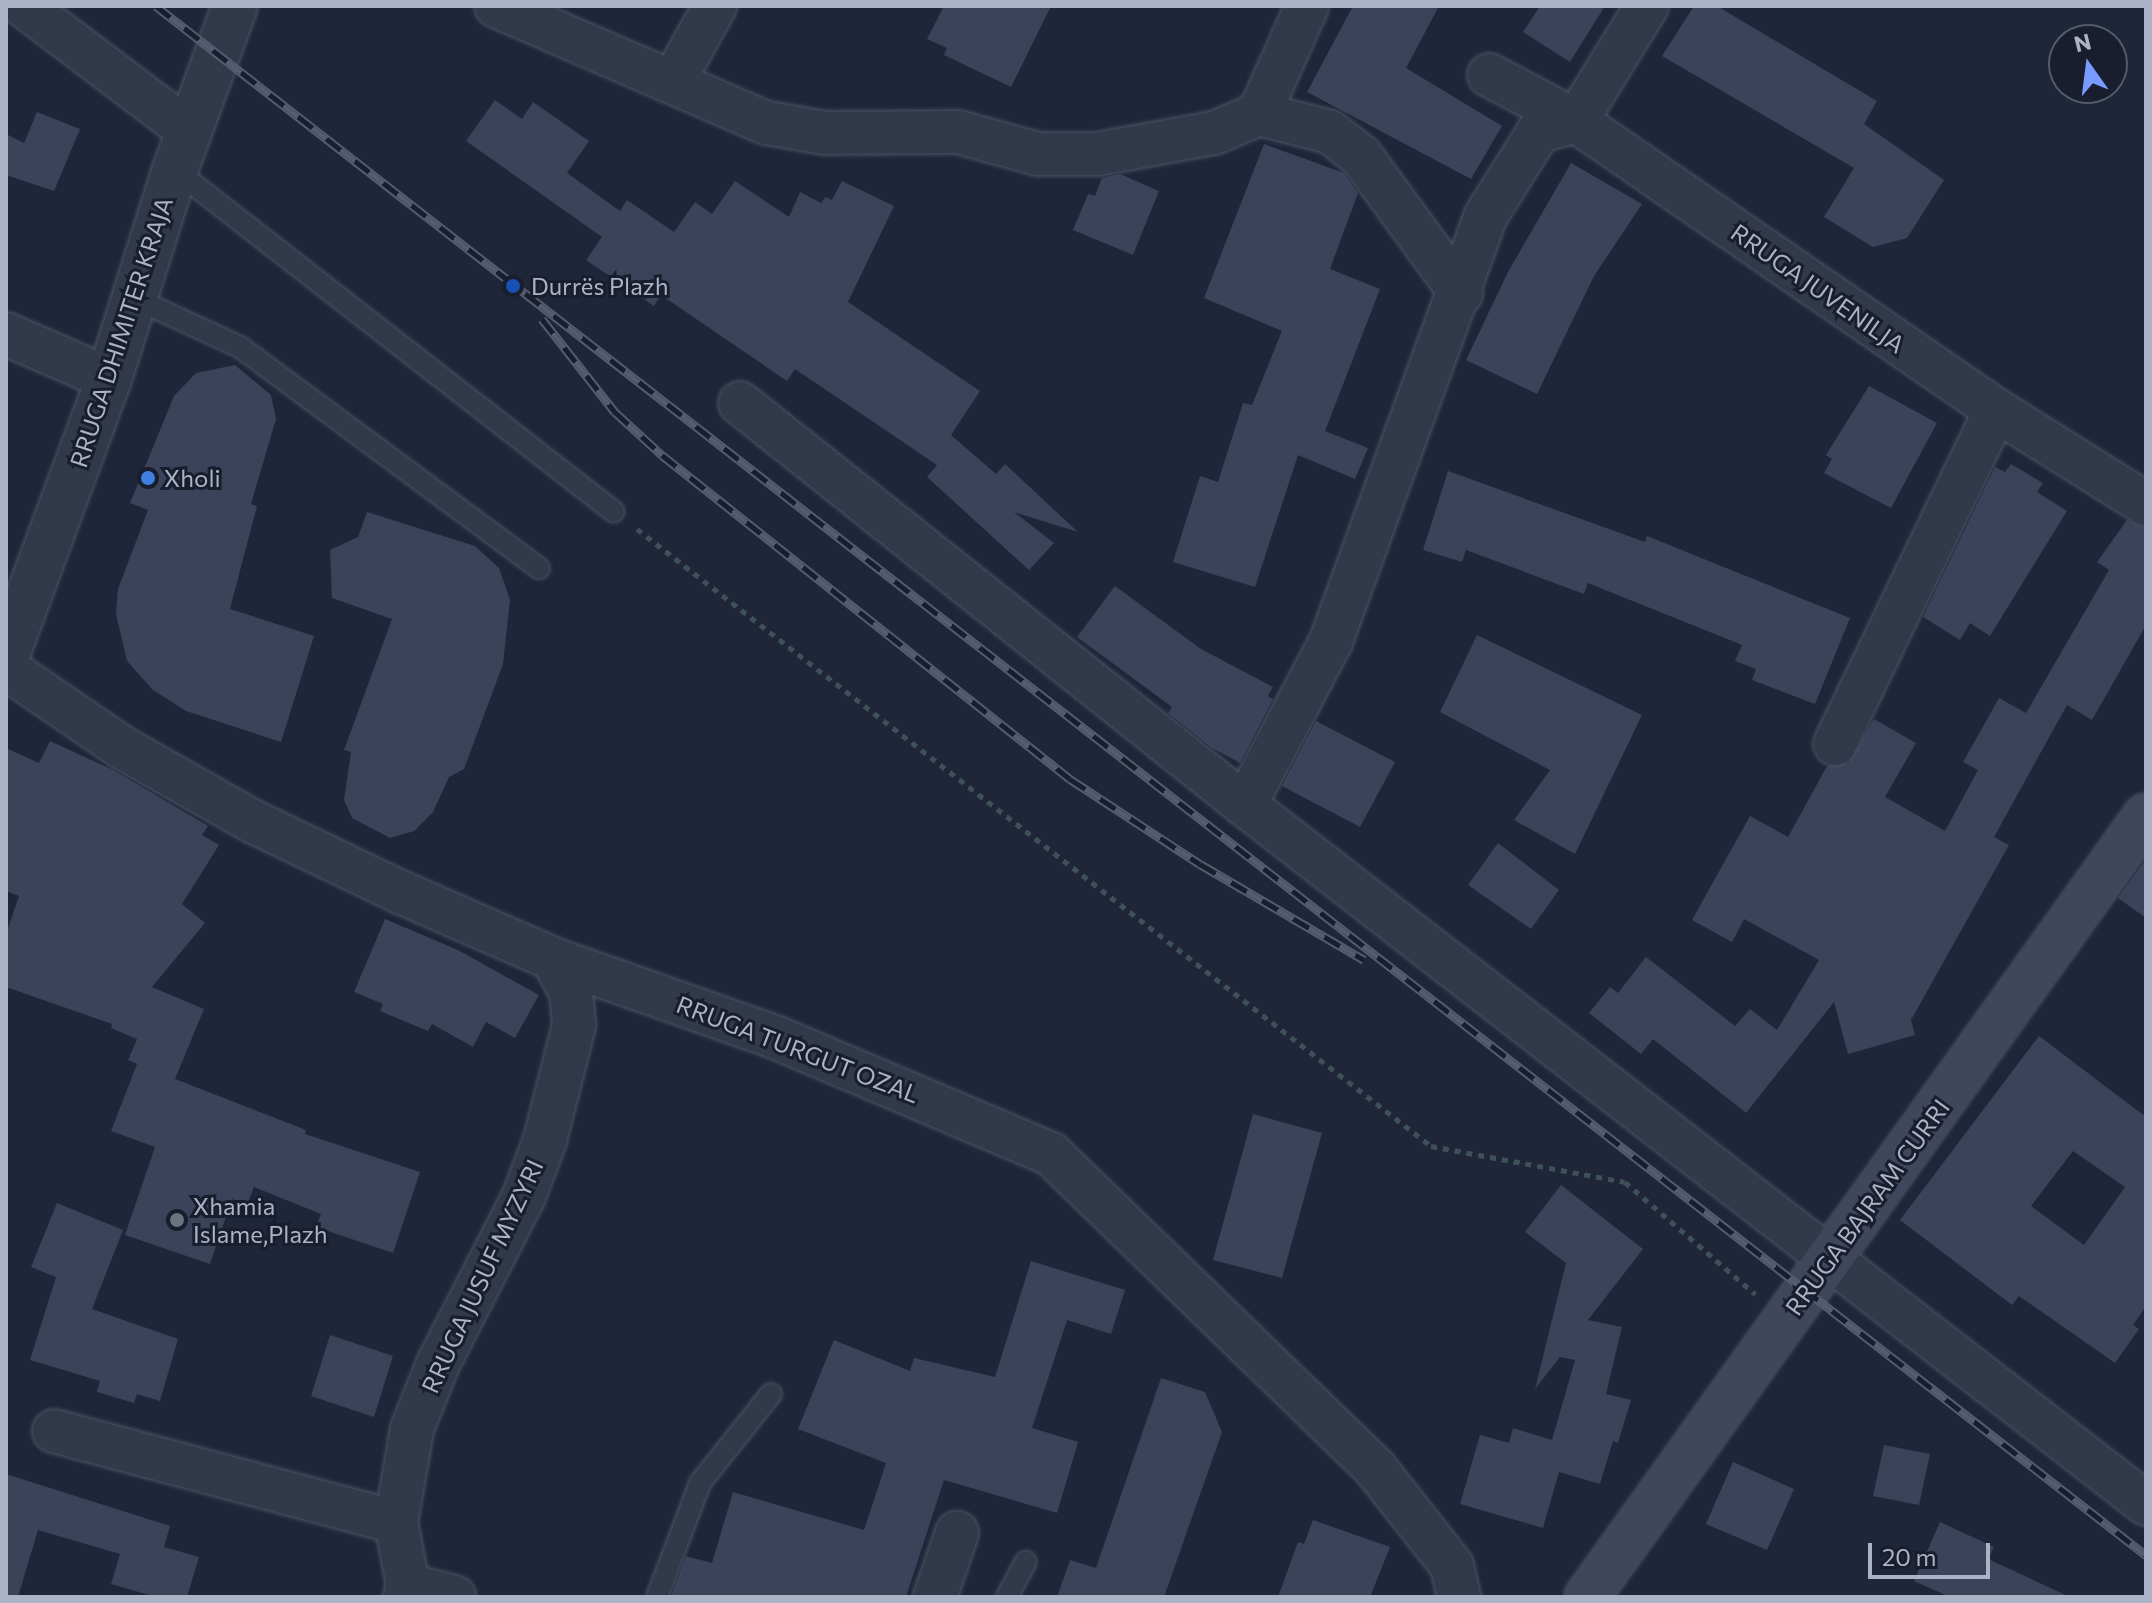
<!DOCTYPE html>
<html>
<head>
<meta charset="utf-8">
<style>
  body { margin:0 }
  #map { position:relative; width:2152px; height:1603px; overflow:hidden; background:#1f2639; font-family:Commissioner,sans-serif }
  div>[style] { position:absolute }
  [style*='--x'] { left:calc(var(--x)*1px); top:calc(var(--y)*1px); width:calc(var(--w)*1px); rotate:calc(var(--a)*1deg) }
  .building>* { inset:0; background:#3a435a }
  .path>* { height:5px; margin-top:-2.5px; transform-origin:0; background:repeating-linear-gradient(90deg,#3e5158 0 6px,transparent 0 12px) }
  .roads { filter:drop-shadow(0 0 2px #4d5365) drop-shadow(0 0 2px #4d5365) }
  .service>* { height:20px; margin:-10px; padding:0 10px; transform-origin:10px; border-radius:10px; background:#32394a }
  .minor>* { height:42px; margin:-21px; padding:0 21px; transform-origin:21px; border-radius:21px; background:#32394a }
  .tertiary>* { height:44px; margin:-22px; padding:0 22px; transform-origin:22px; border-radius:22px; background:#32394a }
  .secondary>* { height:44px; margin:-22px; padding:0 22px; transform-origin:22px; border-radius:22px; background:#40475d }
  .rail>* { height:9px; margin-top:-4.5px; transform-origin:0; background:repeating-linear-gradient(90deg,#181e2e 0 18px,#545c71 0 36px); box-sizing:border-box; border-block:2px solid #545c71 }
  .dots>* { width:22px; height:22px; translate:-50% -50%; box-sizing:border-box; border:4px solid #181e2e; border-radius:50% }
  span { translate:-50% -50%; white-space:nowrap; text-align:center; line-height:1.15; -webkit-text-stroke:6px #181e2e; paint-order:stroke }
  .poi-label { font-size:24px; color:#acb3c7 }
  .left { translate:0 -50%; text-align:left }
  .street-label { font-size:24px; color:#acb3c7 }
  .frame { position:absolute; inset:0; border:8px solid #acb3c7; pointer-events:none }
  .north { position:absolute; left:2048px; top:24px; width:80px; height:80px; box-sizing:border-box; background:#181e2e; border:2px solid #535a6b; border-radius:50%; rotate:346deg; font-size:22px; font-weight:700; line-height:32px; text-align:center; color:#acb3c7 }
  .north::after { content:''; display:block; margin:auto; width:28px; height:36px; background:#799aff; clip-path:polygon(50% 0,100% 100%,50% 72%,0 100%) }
  .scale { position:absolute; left:1868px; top:1543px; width:122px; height:36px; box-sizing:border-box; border:4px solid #acb3c7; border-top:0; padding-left:10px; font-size:24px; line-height:28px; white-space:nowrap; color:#acb3c7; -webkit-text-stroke:6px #181e2e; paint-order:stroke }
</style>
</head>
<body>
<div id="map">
  <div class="building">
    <i style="clip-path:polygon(944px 6px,1051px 6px,1011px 87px,944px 55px,947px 48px,927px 39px)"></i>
    <i style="clip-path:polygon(1353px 6px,1439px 6px,1406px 68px,1502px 126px,1471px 179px,1307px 92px)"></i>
    <i style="clip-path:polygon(1540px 6px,1605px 6px,1570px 62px,1523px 32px)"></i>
    <i style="clip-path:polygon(1694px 6px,1717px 6px,1877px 101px,1864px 124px,1944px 180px,1907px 238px,1873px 247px,1824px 217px,1854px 168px,1662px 56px)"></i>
    <i style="clip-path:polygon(495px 100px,522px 119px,533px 102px,589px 141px,567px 173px,620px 211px,627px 200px,674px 232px,695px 202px,712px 214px,735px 181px,789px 217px,800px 192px,821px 203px,825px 197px,832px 200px,842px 181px,894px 206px,848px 302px,980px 391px,951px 435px,996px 474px,1005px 464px,1078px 532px,1014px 512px,1054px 543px,1029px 570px,927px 477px,937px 465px,795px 369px,787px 381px,661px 295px,654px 306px,586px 260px,602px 237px,466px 141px)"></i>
    <i style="clip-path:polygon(37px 112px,80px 129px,54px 191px,6px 175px,6px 134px,24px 143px)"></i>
    <i style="clip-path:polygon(1264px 144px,1344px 173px,1358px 193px,1330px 269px,1380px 289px,1325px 431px,1368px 448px,1355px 479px,1298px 455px,1255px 587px,1173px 562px,1200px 476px,1218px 482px,1243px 403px,1252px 405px,1282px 331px,1204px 298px)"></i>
    <i style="clip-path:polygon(1571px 163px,1642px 204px,1594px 276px,1537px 394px,1466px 360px,1508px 272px)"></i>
    <i style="clip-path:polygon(1120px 174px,1159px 191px,1133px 255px,1073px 230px,1088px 194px,1095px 196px,1102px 178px)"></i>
    <i style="clip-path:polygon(235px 365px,271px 395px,276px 419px,251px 504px,257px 506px,230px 609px,314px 636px,281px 742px,186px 711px,153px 690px,127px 661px,116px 614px,118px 589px,148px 510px,130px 503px,174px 396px,196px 373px)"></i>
    <i style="clip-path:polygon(1869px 386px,1937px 423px,1891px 508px,1824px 473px,1832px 459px,1826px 455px)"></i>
    <i style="clip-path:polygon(2011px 464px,2043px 483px,2037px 492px,2067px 511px,1990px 636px,1970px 623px,1960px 640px,1923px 617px,1995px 467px,2005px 472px)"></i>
    <i style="clip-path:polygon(1448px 471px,1645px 542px,1647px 536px,1850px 618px,1815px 704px,1752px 680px,1756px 669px,1735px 661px,1742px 645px,1588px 583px,1584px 594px,1466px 550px,1462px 562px,1423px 550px)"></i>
    <i style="clip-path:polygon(367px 512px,475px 546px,499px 568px,510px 600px,503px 664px,464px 769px,449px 777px,433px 812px,414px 831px,390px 838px,352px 818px,344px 800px,351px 752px,344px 750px,392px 619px,332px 598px,330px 550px,358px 537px)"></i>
    <i style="clip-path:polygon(2127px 520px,2146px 528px,2146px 625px,2092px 720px,2067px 705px,1994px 837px,2009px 845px,1911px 1020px,1915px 1035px,1848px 1054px,1834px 1002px,1746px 1113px,1653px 1039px,1641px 1054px,1589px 1013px,1610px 987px,1618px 993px,1646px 957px,1735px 1026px,1750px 1009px,1777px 1030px,1819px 960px,1744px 919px,1732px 942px,1692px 920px,1750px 816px,1788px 837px,1827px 766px,1849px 763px,1874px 719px,1916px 743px,1885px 797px,1945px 831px,1978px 770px,1963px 762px,1999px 698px,2026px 713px,2109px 570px,2097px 562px)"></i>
    <i style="clip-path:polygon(1115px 586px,1201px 649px,1273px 687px,1268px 696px,1273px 699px,1240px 763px,1212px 748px,1168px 713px,1172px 707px,1077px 637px)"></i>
    <i style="clip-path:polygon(1477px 635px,1642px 715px,1575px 854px,1514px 820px,1550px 770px,1440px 712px)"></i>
    <i style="clip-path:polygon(1316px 721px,1395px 762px,1360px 827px,1282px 786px)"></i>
    <i style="clip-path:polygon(50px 741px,113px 770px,208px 826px,202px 835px,219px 845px,182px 904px,205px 923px,152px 987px,204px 1009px,175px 1079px,306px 1130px,305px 1134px,420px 1172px,393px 1253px,316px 1227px,321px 1214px,254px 1187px,247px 1205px,232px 1199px,210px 1264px,125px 1235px,155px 1147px,111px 1131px,137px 1064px,128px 1060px,137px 1039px,111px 1028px,112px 1024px,6px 987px,6px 934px,19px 896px,6px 891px,6px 748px,39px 763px)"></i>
    <i style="clip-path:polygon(1498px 843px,1559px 890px,1531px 929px,1468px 885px)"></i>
    <i style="clip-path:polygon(2146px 859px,2146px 918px,2118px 898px)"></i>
    <i style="clip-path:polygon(385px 919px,458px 950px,539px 995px,515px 1038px,486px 1022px,473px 1047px,432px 1024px,428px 1031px,380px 1011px,383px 1004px,354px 992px)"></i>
    <i style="clip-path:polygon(evenodd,2039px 1036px,2146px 1117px,2146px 1306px,2133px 1325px,2139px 1329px,2115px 1363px,2019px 1296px,2012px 1305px,1900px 1220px,2039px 1036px,2073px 1151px,2125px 1187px,2084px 1245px,2031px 1206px,2073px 1151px)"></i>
    <i style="clip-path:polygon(1253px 1114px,1322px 1133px,1282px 1278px,1213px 1260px)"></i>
    <i style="clip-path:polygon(1561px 1185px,1643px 1249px,1588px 1320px,1622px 1327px,1606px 1394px,1631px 1400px,1618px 1443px,1613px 1441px,1600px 1484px,1559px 1472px,1543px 1528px,1460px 1504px,1480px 1435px,1509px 1443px,1513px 1428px,1552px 1440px,1575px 1360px,1560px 1357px,1535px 1389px,1566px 1263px,1525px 1232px)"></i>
    <i style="clip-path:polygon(57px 1203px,123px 1230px,92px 1309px,178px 1339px,160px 1401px,137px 1394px,134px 1403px,97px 1392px,100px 1381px,30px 1360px,56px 1277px,31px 1267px)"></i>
    <i style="clip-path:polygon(1031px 1261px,1125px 1290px,1111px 1334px,1067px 1320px,1032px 1428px,1078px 1442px,1057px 1513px,944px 1480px,906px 1597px,671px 1597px,686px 1556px,712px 1563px,733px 1492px,864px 1530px,886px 1463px,798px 1429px,834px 1340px,910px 1371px,914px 1358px,995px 1377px)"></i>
    <i style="clip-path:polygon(330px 1335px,393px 1356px,374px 1417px,311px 1396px)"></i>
    <i style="clip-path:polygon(1161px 1378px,1205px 1392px,1222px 1432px,1164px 1597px,1057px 1597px,1070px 1560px,1096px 1568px)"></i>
    <i style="clip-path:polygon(1884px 1445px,1930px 1454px,1919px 1505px,1873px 1496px)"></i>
    <i style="clip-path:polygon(1733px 1462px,1794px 1489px,1767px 1550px,1706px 1524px)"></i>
    <i style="clip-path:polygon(6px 1474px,170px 1526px,164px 1547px,199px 1557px,187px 1597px,156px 1597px,111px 1584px,120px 1554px,38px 1530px,18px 1597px,6px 1597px)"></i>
    <i style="clip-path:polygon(1313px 1520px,1390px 1547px,1370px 1597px,1278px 1597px,1298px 1542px,1304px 1544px)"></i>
    <i style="clip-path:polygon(1940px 1522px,1994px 1547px,1988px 1559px,2070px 1597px,1950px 1597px,1914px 1581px)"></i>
  </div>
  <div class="path">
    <i style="--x:637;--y:529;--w:1006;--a:37.85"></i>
    <i style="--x:1431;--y:1146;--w:197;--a:10.5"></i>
    <i style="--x:1625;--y:1182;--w:172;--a:40.7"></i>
  </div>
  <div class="roads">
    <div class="service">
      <i style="--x:175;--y:170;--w:556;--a:37.92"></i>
      <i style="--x:134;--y:298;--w:117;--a:24.8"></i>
      <i style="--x:240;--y:347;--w:372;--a:36.5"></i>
      <i style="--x:657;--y:1597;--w:122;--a:-69.3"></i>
      <i style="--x:700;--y:1483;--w:114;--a:-51.4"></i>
      <i style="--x:1007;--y:1597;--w:40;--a:-62"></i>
    </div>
    <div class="minor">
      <i style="--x:24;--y:6;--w:207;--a:37.1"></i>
      <i style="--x:496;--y:6;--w:295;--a:23.4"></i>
      <i style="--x:767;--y:123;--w:59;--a:9.8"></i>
      <i style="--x:825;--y:133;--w:133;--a:-0.4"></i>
      <i style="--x:958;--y:132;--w:83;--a:15.4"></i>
      <i style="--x:1038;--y:154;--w:60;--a:0"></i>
      <i style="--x:1098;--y:154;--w:118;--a:-10.3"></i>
      <i style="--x:1214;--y:133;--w:49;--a:-22.9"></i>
      <i style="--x:1259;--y:114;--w:118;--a:-66"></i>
      <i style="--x:1489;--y:75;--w:98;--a:27.9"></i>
      <i style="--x:1576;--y:121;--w:510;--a:34.53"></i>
      <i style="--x:1996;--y:410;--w:177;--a:32.1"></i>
      <i style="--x:674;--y:80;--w:85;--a:-61"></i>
      <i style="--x:1259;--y:114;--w:73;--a:14.2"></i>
      <i style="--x:1330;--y:132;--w:39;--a:38"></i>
      <i style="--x:1361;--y:156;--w:170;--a:53.9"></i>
      <i style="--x:6;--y:334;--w:112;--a:23.6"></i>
      <i style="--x:740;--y:403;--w:645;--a:38.52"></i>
      <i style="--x:1245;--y:805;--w:1140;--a:37.8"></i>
      <i style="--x:6;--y:668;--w:142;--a:34.4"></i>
      <i style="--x:123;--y:748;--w:150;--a:29.5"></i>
      <i style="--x:254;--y:822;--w:162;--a:25.6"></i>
      <i style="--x:400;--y:892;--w:167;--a:23.6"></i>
      <i style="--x:553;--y:959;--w:235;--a:19.4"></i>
      <i style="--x:775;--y:1037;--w:300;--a:23"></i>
      <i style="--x:1051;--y:1154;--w:451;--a:44.1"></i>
      <i style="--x:1375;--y:1468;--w:125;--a:51.8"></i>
      <i style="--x:1452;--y:1566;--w:32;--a:77"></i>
      <i style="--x:1835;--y:744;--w:371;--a:-64.3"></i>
      <i style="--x:1245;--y:805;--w:185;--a:-62.3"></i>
      <i style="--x:1331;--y:641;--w:451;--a:-70"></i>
      <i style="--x:1485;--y:217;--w:102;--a:-57.9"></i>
      <i style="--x:1539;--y:131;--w:38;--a:-15"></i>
      <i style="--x:1576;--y:121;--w:135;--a:-58.3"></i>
      <i style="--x:54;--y:1431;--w:354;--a:14.9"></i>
      <i style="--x:408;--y:1585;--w:48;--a:14.6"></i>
      <i style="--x:405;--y:1597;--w:12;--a:-76"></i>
      <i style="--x:408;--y:1585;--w:64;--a:-100.8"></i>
      <i style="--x:396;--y:1522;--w:94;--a:-80.2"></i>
      <i style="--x:412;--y:1429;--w:70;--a:-68.2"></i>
      <i style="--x:438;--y:1364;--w:189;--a:-62.9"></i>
      <i style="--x:524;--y:1196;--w:60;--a:-69.4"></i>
      <i style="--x:545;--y:1140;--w:119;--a:-75.8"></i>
      <i style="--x:574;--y:1025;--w:33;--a:-95"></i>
      <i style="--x:571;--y:992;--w:38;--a:-119"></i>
      <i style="--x:935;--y:1597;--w:68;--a:-71"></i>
    </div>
    <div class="tertiary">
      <i style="--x:6;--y:657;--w:296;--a:-69.7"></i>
      <i style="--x:109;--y:379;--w:219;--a:-72.5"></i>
      <i style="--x:175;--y:170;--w:175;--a:-69.9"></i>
    </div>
    <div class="secondary">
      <i style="--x:1587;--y:1597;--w:960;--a:-54.41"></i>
    </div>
  </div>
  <div class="rail">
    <i style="--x:156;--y:6;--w:2522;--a:37.9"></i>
    <i style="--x:542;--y:319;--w:118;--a:51.9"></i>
    <i style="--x:615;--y:412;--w:64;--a:42.5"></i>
    <i style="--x:662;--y:455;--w:521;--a:38.45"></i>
    <i style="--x:1070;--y:779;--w:155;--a:33.2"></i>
    <i style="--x:1200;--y:864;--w:190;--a:30.3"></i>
  </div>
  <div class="dots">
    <i style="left:513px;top:286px;background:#1a4fb4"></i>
    <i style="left:148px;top:478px;background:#3f7fe0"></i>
    <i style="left:177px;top:1220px;background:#6b7280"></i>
  </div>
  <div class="poi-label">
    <span class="left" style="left:531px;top:286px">Durrës Plazh</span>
    <span class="left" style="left:164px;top:478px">Xholi</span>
    <span class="left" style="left:193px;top:1220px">Xhamia<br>Islame,Plazh</span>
  </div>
  <div class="street-label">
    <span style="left:1818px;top:288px;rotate:35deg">RRUGA JUVENILJA</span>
    <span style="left:121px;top:332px;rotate:-72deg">RRUGA DHIMITER KRAJA</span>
    <span style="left:798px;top:1049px;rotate:21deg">RRUGA TURGUT OZAL</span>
    <span style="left:1867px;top:1207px;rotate:-54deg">RRUGA BAJRAM CURRI</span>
    <span style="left:482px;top:1276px;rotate:-65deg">RRUGA JUSUF MYZYRI</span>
  </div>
  <div class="frame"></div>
  <div class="north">N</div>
  <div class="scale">20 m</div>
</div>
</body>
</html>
